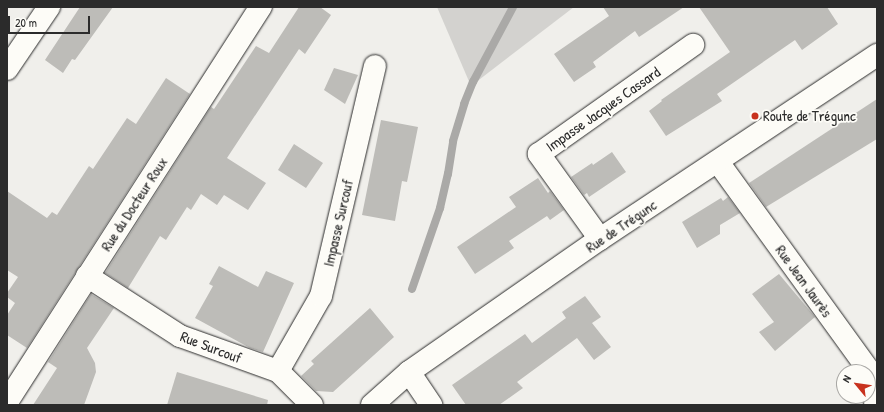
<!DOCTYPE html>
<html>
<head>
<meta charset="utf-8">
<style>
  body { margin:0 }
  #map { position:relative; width:884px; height:412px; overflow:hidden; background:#f0efeb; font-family:"Patrick Hand",sans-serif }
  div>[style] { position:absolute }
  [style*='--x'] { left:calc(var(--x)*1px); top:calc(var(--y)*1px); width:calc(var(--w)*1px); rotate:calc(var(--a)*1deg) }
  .green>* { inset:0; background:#d3d2cf }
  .stream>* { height:8px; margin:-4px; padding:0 4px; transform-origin:4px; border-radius:4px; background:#aaa9a7 }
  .building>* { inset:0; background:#bdbcb8 }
  .roads { filter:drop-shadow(0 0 1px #2b2b2b) drop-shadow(0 0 1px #2b2b2b) }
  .minor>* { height:22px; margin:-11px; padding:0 11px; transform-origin:11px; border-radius:11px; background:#fdfcf7 }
  .major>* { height:22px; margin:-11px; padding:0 11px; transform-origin:11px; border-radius:11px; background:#fdfcf7 }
  .dots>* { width:11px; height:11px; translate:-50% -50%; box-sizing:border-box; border:2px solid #fdfcf7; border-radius:50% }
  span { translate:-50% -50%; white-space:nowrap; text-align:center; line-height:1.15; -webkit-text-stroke:3.5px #fdfcf7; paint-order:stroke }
  .street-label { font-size:15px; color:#2b2b2b }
  .poi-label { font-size:15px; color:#2b2b2b }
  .left { translate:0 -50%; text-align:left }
  .frame { position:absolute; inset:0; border:8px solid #2b2b2b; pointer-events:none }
  .north { position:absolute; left:836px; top:364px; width:40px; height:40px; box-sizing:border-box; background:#fdfcf7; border:1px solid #a9a8a5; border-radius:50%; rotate:299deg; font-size:11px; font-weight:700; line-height:16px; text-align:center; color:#2b2b2b }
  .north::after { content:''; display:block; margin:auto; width:14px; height:18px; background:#c8321e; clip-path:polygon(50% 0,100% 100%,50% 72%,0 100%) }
  .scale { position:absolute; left:8px; top:16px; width:82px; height:18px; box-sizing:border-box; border:2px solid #2b2b2b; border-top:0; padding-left:5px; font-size:12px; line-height:14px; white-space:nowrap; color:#2b2b2b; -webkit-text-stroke:3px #fdfcf7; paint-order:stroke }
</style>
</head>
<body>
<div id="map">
  <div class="green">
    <i style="clip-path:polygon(437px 7px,574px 7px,471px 86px)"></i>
  </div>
  <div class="stream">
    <i style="--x:412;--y:289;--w:86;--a:-70.9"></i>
    <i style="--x:440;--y:208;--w:35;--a:-77"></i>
    <i style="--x:448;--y:174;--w:33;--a:-81"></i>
    <i style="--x:453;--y:141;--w:39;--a:-73"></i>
    <i style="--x:464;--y:104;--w:24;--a:-68"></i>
    <i style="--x:473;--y:82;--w:85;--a:-61.9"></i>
  </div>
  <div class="building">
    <i style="clip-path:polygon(80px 7px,113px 7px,75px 60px,72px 59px,63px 73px,45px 60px)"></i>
    <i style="clip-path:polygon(299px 7px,320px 7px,331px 15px,305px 54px,299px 49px,227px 158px,266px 183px,248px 210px,224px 195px,217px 205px,201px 194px,191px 210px,187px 207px,166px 240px,160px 236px,128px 288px,105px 273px,211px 107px,214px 109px,256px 46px,269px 53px)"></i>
    <i style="clip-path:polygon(603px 7px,684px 7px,639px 37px,635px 31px,593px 62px,596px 67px,574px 82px,554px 54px,609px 16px)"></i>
    <i style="clip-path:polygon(699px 7px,827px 7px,838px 24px,802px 50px,795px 40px,717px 94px,722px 101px,666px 136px,649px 111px,662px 101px,661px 100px,730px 52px)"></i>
    <i style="clip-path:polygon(334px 68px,358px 75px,345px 104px,324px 90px)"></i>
    <i style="clip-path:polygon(166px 78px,190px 94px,27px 348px,7px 335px,7px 315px,15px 303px,7px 297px,7px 293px,18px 277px,7px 270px,7px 191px,47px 218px,52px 212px,57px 215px,89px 166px,93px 169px,127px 118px,136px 124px)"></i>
    <i style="clip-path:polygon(877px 99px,877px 139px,766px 207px,749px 183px)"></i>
    <i style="clip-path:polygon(381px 120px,418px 127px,407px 182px,402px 181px,395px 221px,362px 215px)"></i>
    <i style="clip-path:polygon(294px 144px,323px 163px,306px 188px,278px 170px)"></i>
    <i style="clip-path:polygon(612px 152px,626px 172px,589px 197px,587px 193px,584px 195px,571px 177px,592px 163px,593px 165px)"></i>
    <i style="clip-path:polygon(538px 178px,548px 193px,550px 191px,564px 210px,550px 220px,547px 216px,509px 241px,514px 248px,475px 274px,457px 247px,516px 207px,509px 197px)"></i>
    <i style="clip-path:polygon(728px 197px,740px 213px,720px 225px,720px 234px,697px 248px,682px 222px,721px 198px,723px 201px)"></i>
    <i style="clip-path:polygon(219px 266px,258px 287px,266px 271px,294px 283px,263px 352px,250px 348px,195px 318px,213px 286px,209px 284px)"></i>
    <i style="clip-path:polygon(779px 274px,815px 317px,775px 351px,759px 332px,774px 322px,752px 294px)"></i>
    <i style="clip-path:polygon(91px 294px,114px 308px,87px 348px,95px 363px,96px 372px,84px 405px,33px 405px,57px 368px,48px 362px)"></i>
    <i style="clip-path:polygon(585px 296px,601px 317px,592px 323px,611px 347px,594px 360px,577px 338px,517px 382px,523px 388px,499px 405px,466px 405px,452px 385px,525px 334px,532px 343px,566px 318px,562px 312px)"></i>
    <i style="clip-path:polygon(370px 308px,394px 337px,333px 392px,316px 391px,301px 376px,314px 364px,311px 361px)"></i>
    <i style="clip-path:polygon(177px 372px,268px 400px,267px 405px,167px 405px)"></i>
  </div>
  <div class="roads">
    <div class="minor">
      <i style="--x:7;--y:69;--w:75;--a:-55.9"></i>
      <i style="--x:718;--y:162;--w:269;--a:54.1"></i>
      <i style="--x:876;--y:380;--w:25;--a:92"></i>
      <i style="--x:600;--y:239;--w:105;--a:-125.7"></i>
      <i style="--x:539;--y:154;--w:189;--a:-35.3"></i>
      <i style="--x:87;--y:276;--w:111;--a:32.8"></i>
      <i style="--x:180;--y:336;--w:104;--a:19.7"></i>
      <i style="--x:278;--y:371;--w:48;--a:45"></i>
      <i style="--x:278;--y:371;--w:86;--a:-60.2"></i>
      <i style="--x:321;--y:296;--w:236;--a:-76.8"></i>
      <i style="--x:409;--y:372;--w:40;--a:56"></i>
      <i style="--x:7;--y:402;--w:470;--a:-57.3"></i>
    </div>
    <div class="major">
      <i style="--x:372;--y:405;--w:50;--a:-41.7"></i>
      <i style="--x:409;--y:372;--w:233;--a:-34.9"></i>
      <i style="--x:600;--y:239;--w:333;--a:-33.6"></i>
    </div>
  </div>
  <div class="dots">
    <i style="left:755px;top:116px;background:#c8321e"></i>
  </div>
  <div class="street-label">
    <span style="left:603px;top:109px;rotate:-35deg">Impasse Jacques Cassard</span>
    <span style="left:134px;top:204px;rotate:-57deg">Rue du Docteur Roux</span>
    <span style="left:338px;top:223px;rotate:-77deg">Impasse Surcouf</span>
    <span style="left:621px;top:226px;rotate:-34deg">Rue de Trégunc</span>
    <span style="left:804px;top:281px;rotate:54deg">Rue Jean Jaurès</span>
    <span style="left:211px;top:347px;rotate:21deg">Rue Surcouf</span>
  </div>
  <div class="poi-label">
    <span class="left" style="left:763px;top:116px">Route de Trégunc</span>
  </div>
  <div class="frame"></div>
  <div class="north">N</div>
  <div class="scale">20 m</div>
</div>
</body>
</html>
